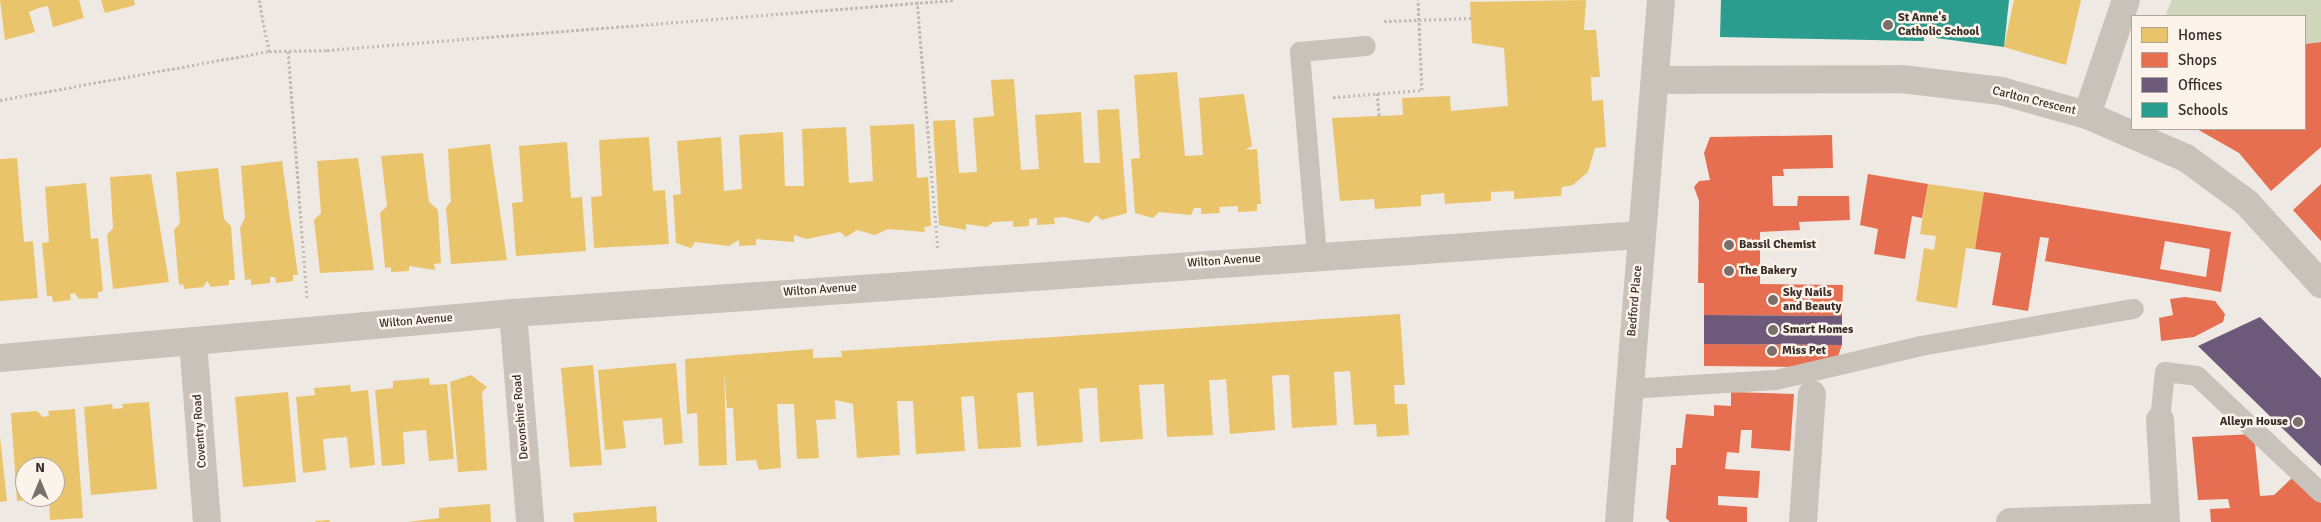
<!DOCTYPE html>
<html>
<head>
<meta charset="utf-8">
<style>
  body { margin:0 }
  #map { position:relative; width:2321px; height:522px; overflow:hidden; background:#efe9e3; font-family:Signika,sans-serif }
  div>[style] { position:absolute }
  [style*='--x'] { left:calc(var(--x)*1px); top:calc(var(--y)*1px); width:calc(var(--w)*1px); rotate:calc(var(--a)*1deg) }
  .green>* { inset:0; background:#d0d6bb }
  .homes>* { inset:0; background:#e9c46a }
  .shops>* { inset:0; background:#e76f51 }
  .offices>* { inset:0; background:#6d597a }
  .schools>* { inset:0; background:#2a9d8f }
  .path>* { height:3px; margin-top:-1.5px; transform-origin:0; background:repeating-linear-gradient(90deg,#c2bab3 0 2.5px,transparent 0 5px) }
  .lane>* { height:20px; margin:-10px; padding:0 10px; transform-origin:10px; border-radius:10px; background:#c9c2bb }
  .street>* { height:28px; margin:-14px; padding:0 14px; transform-origin:14px; border-radius:14px; background:#c9c2bb }
  .dots>* { width:14px; height:14px; translate:-50% -50%; box-sizing:border-box; border:2px solid #fcf4ea; border-radius:50% }
  span { translate:-50% -50%; white-space:nowrap; text-align:center; line-height:1.15; -webkit-text-stroke:5px #fcf4ea; paint-order:stroke }
  .poi-label { font-size:12px; color:#3b2e29; font-weight:700 }
  .left { translate:0 -50%; text-align:left }
  .right { translate:-100% -50%; text-align:right }
  .street-label { font-size:12px; color:#3b2e29 }
  .legend { position:absolute; left:2131px; top:15px; width:175px; height:115px; box-sizing:border-box; background:#fcf4ea; border:1px solid #afa59d; margin:0; padding:6px 9px; list-style:none; font-size:15px; color:#3b2e29 }
  .legend li { display:flex; align-items:center; gap:10px; height:25px }
  .legend b { width:25px; border:1px solid #afa59d }
  .north { position:absolute; left:15px; top:457px; width:50px; height:50px; box-sizing:border-box; background:#fcf4ea; border:1px solid #afa59d; border-radius:50%; rotate:0deg; font-size:14px; font-weight:700; line-height:20px; text-align:center; color:#3b2e29 }
  .north::after { content:''; display:block; margin:auto; width:18px; height:22px; background:#7a6f6a; clip-path:polygon(50% 0,100% 100%,50% 72%,0 100%) }
</style>
</head>
<body>
<div id="map">
  <div class="green">
    <i style="clip-path:polygon(2172px 0,2321px 0,2321px 42px,2305px 44px,2305px 16px,2170px 16px,2166px 14px)"></i>
  </div>
  <div class="homes">
    <i style="clip-path:polygon(0 0,79px 0,84px 18px,53px 27px,48px 6px,39px 8px,29px 12px,35px 32px,5px 40px)"></i>
    <i style="clip-path:polygon(101px 0,134px 0,135px 5px,105px 13px)"></i>
    <i style="clip-path:polygon(1586px 0,1584px 30px,1596px 30px,1600px 77px,1591px 77px,1592px 101px,1603px 100px,1606px 147px,1595px 148px,1588px 172px,1573px 185px,1562px 187px,1561px 196px,1514px 199px,1514px 191px,1491px 192px,1491px 201px,1445px 204px,1444px 193px,1421px 195px,1421px 206px,1375px 209px,1374px 199px,1340px 201px,1332px 118px,1403px 115px,1402px 98px,1450px 96px,1451px 111px,1508px 106px,1504px 48px,1472px 43px,1470px 2px)"></i>
    <i style="clip-path:polygon(2014px 0,2081px 0,2066px 65px,2004px 47px)"></i>
    <i style="clip-path:polygon(1177px 72px,1185px 156px,1203px 155px,1199px 98px,1244px 94px,1252px 146px,1245px 150px,1257px 149px,1261px 204px,1257px 204px,1257px 211px,1238px 212px,1238px 206px,1219px 207px,1220px 213px,1201px 214px,1201px 208px,1194px 208px,1191px 215px,1159px 212px,1153px 218px,1135px 213px,1131px 159px,1140px 158px,1134px 75px)"></i>
    <i style="clip-path:polygon(1014px 79px,1021px 170px,1039px 169px,1035px 115px,1081px 112px,1084px 163px,1100px 163px,1097px 110px,1119px 109px,1127px 213px,1102px 220px,1096px 215px,1089px 223px,1064px 217px,1054px 218px,1055px 224px,1037px 225px,1037px 218px,1029px 219px,1029px 226px,1013px 227px,1013px 221px,993px 222px,987px 227px,966px 224px,966px 230px,939px 225px,933px 121px,955px 120px,959px 173px,977px 172px,973px 118px,994px 116px,991px 80px)"></i>
    <i style="clip-path:polygon(914px 124px,917px 178px,928px 177px,931px 226px,924px 227px,925px 232px,888px 229px,875px 235px,857px 230px,846px 237px,840px 232px,807px 239px,794px 235px,794px 242px,756px 239px,756px 245px,739px 246px,739px 240px,729px 246px,695px 242px,691px 248px,676px 243px,673px 195px,681px 194px,677px 141px,721px 137px,724px 191px,742px 189px,739px 135px,783px 132px,785px 186px,804px 186px,802px 129px,846px 127px,849px 183px,873px 181px,870px 126px)"></i>
    <i style="clip-path:polygon(649px 137px,653px 191px,665px 190px,669px 244px,594px 248px,591px 197px,602px 196px,599px 140px)"></i>
    <i style="clip-path:polygon(567px 142px,571px 198px,582px 197px,586px 251px,516px 256px,512px 203px,523px 202px,519px 146px)"></i>
    <i style="clip-path:polygon(490px 144px,507px 260px,451px 264px,446px 208px,451px 201px,448px 149px)"></i>
    <i style="clip-path:polygon(423px 153px,429px 202px,438px 210px,441px 263px,434px 264px,435px 270px,409px 266px,409px 271px,391px 272px,391px 267px,385px 268px,380px 213px,387px 206px,381px 156px)"></i>
    <i style="clip-path:polygon(17px 158px,24px 242px,33px 241px,38px 298px,0 301px,0 159px)"></i>
    <i style="clip-path:polygon(358px 158px,374px 270px,320px 273px,314px 220px,321px 213px,317px 161px)"></i>
    <i style="clip-path:polygon(282px 161px,298px 275px,293px 275px,293px 281px,276px 283px,275px 277px,270px 277px,270px 283px,251px 285px,251px 279px,245px 280px,240px 228px,245px 217px,241px 166px)"></i>
    <i style="clip-path:polygon(218px 168px,224px 219px,231px 226px,235px 280px,229px 280px,229px 285px,211px 287px,207px 281px,203px 287px,184px 289px,183px 284px,179px 285px,174px 230px,180px 223px,176px 172px)"></i>
    <i style="clip-path:polygon(151px 174px,169px 282px,113px 289px,107px 235px,113px 228px,110px 177px)"></i>
    <i style="clip-path:polygon(86px 183px,91px 239px,98px 238px,103px 291px,98px 292px,98px 298px,79px 299px,75px 293px,70px 294px,71px 300px,53px 302px,52px 296px,47px 296px,42px 243px,49px 242px,45px 187px)"></i>
    <i style="clip-path:polygon(1928px 184px,1984px 192px,1975px 249px,1966px 248px,1957px 308px,1916px 301px,1924px 248px,1934px 250px,1936px 236px,1920px 234px)"></i>
    <i style="clip-path:polygon(1400px 314px,1405px 385px,1394px 385px,1395px 404px,1407px 404px,1409px 435px,1377px 437px,1376px 424px,1354px 425px,1350px 371px,1334px 372px,1337px 425px,1292px 428px,1289px 375px,1279px 375px,1272px 376px,1275px 430px,1230px 434px,1226px 379px,1217px 380px,1209px 380px,1213px 435px,1167px 437px,1164px 384px,1139px 385px,1143px 439px,1100px 442px,1097px 388px,1088px 388px,1079px 389px,1083px 442px,1037px 446px,1033px 392px,1017px 393px,1021px 447px,978px 449px,974px 396px,961px 397px,965px 451px,916px 454px,913px 401px,897px 401px,900px 455px,857px 458px,853px 404px,835px 400px,836px 419px,816px 420px,819px 458px,797px 459px,794px 404px,777px 404px,781px 468px,759px 470px,756px 460px,736px 461px,733px 408px,727px 408px,724px 372px,727px 465px,699px 466px,697px 413px,687px 414px,685px 359px,813px 349px,813px 358px,842px 357px,841px 351px)"></i>
    <i style="clip-path:polygon(676px 363px,683px 443px,664px 445px,662px 418px,623px 421px,626px 448px,605px 450px,598px 370px)"></i>
    <i style="clip-path:polygon(593px 365px,602px 465px,570px 467px,561px 368px)"></i>
    <i style="clip-path:polygon(471px 375px,487px 387px,482px 392px,487px 470px,458px 472px,450px 382px)"></i>
    <i style="clip-path:polygon(429px 378px,430px 385px,447px 384px,454px 459px,429px 461px,426px 430px,403px 432px,405px 464px,382px 466px,375px 390px,393px 388px,393px 381px)"></i>
    <i style="clip-path:polygon(350px 385px,351px 392px,368px 390px,375px 465px,350px 468px,347px 437px,323px 439px,326px 470px,303px 473px,296px 397px,315px 395px,314px 388px)"></i>
    <i style="clip-path:polygon(288px 392px,296px 482px,243px 487px,235px 397px)"></i>
    <i style="clip-path:polygon(149px 402px,157px 489px,91px 495px,84px 407px,112px 404px,113px 409px,123px 408px,122px 404px)"></i>
    <i style="clip-path:polygon(75px 409px,83px 518px,50px 520px,49px 497px,55px 497px,55px 467px,25px 467px,25px 497px,44px 498px,17px 501px,11px 413px,37px 411px,43px 417px,49px 416px,48px 411px)"></i>
    <i style="clip-path:polygon(0 437px,7px 501px,0 502px)"></i>
    <i style="clip-path:polygon(490px 504px,491px 522px,408px 522px,439px 518px,439px 508px)"></i>
    <i style="clip-path:polygon(656px 506px,657px 522px,574px 522px,573px 513px)"></i>
    <i style="clip-path:polygon(329px 520px,330px 522px,316px 522px,315px 521px)"></i>
  </div>
  <div class="shops">
    <i style="clip-path:polygon(2321px 42px,2321px 147px,2271px 191px,2239px 153px,2197px 129px,2305px 129px,2305px 44px)"></i>
    <i style="clip-path:polygon(1832px 135px,1833px 168px,1783px 169px,1784px 176px,1772px 176px,1773px 206px,1797px 206px,1798px 196px,1849px 196px,1850px 220px,1799px 222px,1800px 230px,1760px 232px,1760px 284px,1843px 285px,1842px 316px,1704px 315px,1704px 283px,1698px 283px,1699px 201px,1694px 187px,1699px 181px,1710px 180px,1704px 153px,1710px 137px)"></i>
    <i style="clip-path:polygon(1868px 174px,1928px 184px,1922px 218px,1912px 216px,1905px 259px,1874px 254px,1878px 229px,1860px 225px)"></i>
    <i style="clip-path:polygon(2321px 184px,2321px 241px,2293px 210px)"></i>
    <i style="clip-path:polygon(evenodd,1984px 192px,2231px 232px,2221px 292px,2045px 261px,2049px 238px,2040px 237px,2028px 311px,1992px 305px,2001px 253px,1975px 249px,1984px 192px,2165px 241px,2210px 249px,2206px 277px,2160px 269px,2165px 241px)"></i>
    <i style="clip-path:polygon(2185px 297px,2215px 301px,2225px 314px,2223px 322px,2194px 337px,2161px 341px,2159px 318px,2173px 315px,2170px 299px)"></i>
    <i style="clip-path:polygon(1704px 344px,1842px 345px,1838px 356px,1793px 367px,1704px 366px)"></i>
    <i style="clip-path:polygon(1731px 392px,1794px 394px,1790px 451px,1751px 448px,1752px 430px,1741px 430px,1739px 453px,1727px 452px,1725px 469px,1760px 471px,1758px 498px,1718px 496px,1718px 505px,1747px 507px,1747px 522px,1670px 522px,1666px 518px,1671px 465px,1676px 465px,1676px 448px,1682px 448px,1686px 414px,1714px 416px,1714px 405px,1731px 406px)"></i>
    <i style="clip-path:polygon(2254px 434px,2260px 496px,2274px 495px,2294px 476px,2321px 503px,2321px 522px,2211px 522px,2210px 509px,2230px 508px,2228px 499px,2198px 500px,2192px 437px)"></i>
  </div>
  <div class="offices">
    <i style="clip-path:polygon(1704px 315px,1842px 316px,1842px 345px,1704px 344px)"></i>
    <i style="clip-path:polygon(2260px 317px,2321px 378px,2321px 466px,2198px 346px)"></i>
  </div>
  <div class="schools">
    <i style="clip-path:polygon(1721px 0,2009px 0,2004px 47px,1936px 38px,1938px 27px,1924px 27px,1924px 41px,1720px 37px)"></i>
  </div>
  <div class="path">
    <i style="--x:259;--y:0;--w:52;--a:78.9"></i>
    <i style="--x:917;--y:1;--w:250;--a:85.2"></i>
    <i style="--x:1384;--y:21;--w:87;--a:-2"></i>
    <i style="--x:288;--y:51;--w:247;--a:85.6"></i>
    <i style="--x:1377;--y:93;--w:23;--a:85"></i>
    <i style="--x:1333;--y:97;--w:89;--a:-4.5"></i>
    <i style="--x:1422;--y:90;--w:90;--a:-92.5"></i>
    <i style="--x:0;--y:100;--w:273;--a:-10.3"></i>
    <i style="--x:269;--y:51;--w:58;--a:-1"></i>
    <i style="--x:327;--y:50;--w:628;--a:-4.57"></i>
  </div>
  <div class="lane">
    <i style="--x:1317;--y:255;--w:204;--a:-94.8"></i>
    <i style="--x:1300;--y:52;--w:66;--a:-5.2"></i>
    <i style="--x:1627;--y:389;--w:149;--a:-3.5"></i>
    <i style="--x:1776;--y:380;--w:149;--a:-13.2"></i>
    <i style="--x:1921;--y:346;--w:216;--a:-9.9"></i>
    <i style="--x:2160;--y:420;--w:48;--a:-84.1"></i>
    <i style="--x:2165;--y:372;--w:32;--a:7"></i>
    <i style="--x:2197;--y:376;--w:170;--a:43.3"></i>
  </div>
  <div class="street">
    <i style="--x:1658;--y:80;--w:244;--a:-0.2"></i>
    <i style="--x:1902;--y:79;--w:100;--a:6.9"></i>
    <i style="--x:2001;--y:91;--w:89;--a:15.6"></i>
    <i style="--x:2087;--y:115;--w:108;--a:23.5"></i>
    <i style="--x:2186;--y:158;--w:76;--a:36.4"></i>
    <i style="--x:2247;--y:203;--w:110;--a:47.6"></i>
    <i style="--x:2087;--y:115;--w:121;--a:-71.3"></i>
    <i style="--x:513;--y:313;--w:210;--a:85.3"></i>
    <i style="--x:193;--y:341;--w:182;--a:85.6"></i>
    <i style="--x:0;--y:358;--w:515;--a:-5.01"></i>
    <i style="--x:513;--y:313;--w:1131;--a:-3.96"></i>
    <i style="--x:2160;--y:420;--w:102;--a:86.6"></i>
    <i style="--x:1619;--y:522;--w:524;--a:-85.4"></i>
    <i style="--x:1803;--y:522;--w:128;--a:-86"></i>
    <i style="--x:2010;--y:522;--w:155;--a:-1.8"></i>
  </div>
  <div class="dots">
    <i style="left:1888px;top:25px;background:#7a6f6a"></i>
    <i style="left:1729px;top:245px;background:#7a6f6a"></i>
    <i style="left:1729px;top:271px;background:#7a6f6a"></i>
    <i style="left:1773px;top:300px;background:#7a6f6a"></i>
    <i style="left:1773px;top:330px;background:#7a6f6a"></i>
    <i style="left:1772px;top:351px;background:#7a6f6a"></i>
    <i style="left:2298px;top:422px;background:#7a6f6a"></i>
  </div>
  <div class="poi-label">
    <span class="left" style="left:1898px;top:25px">St Anne's<br>Catholic School</span>
    <span class="left" style="left:1739px;top:245px">Bassil Chemist</span>
    <span class="left" style="left:1739px;top:271px">The Bakery</span>
    <span class="left" style="left:1783px;top:300px">Sky Nails<br>and Beauty</span>
    <span class="left" style="left:1783px;top:330px">Smart Homes</span>
    <span class="left" style="left:1782px;top:351px">Miss Pet</span>
    <span class="right" style="left:2288px;top:422px">Alleyn House</span>
  </div>
  <div class="street-label">
    <span style="left:2034px;top:101px;rotate:14deg">Carlton Crescent</span>
    <span style="left:1224px;top:261px;rotate:-4deg">Wilton Avenue</span>
    <span style="left:820px;top:290px;rotate:-4deg">Wilton Avenue</span>
    <span style="left:1635px;top:301px;rotate:-85deg">Bedford Place</span>
    <span style="left:416px;top:321px;rotate:-5deg">Wilton Avenue</span>
    <span style="left:521px;top:417px;rotate:-95deg">Devonshire Road</span>
    <span style="left:200px;top:431px;rotate:-94deg">Coventry Road</span>
  </div>
  <ul class="legend">
  <li><b style="height:14px;background:#e9c46a"></b>Homes</li>
  <li><b style="height:14px;background:#e76f51"></b>Shops</li>
  <li><b style="height:14px;background:#6d597a"></b>Offices</li>
  <li><b style="height:14px;background:#2a9d8f"></b>Schools</li>
  </ul>
  <div class="north">N</div>
</div>
</body>
</html>
